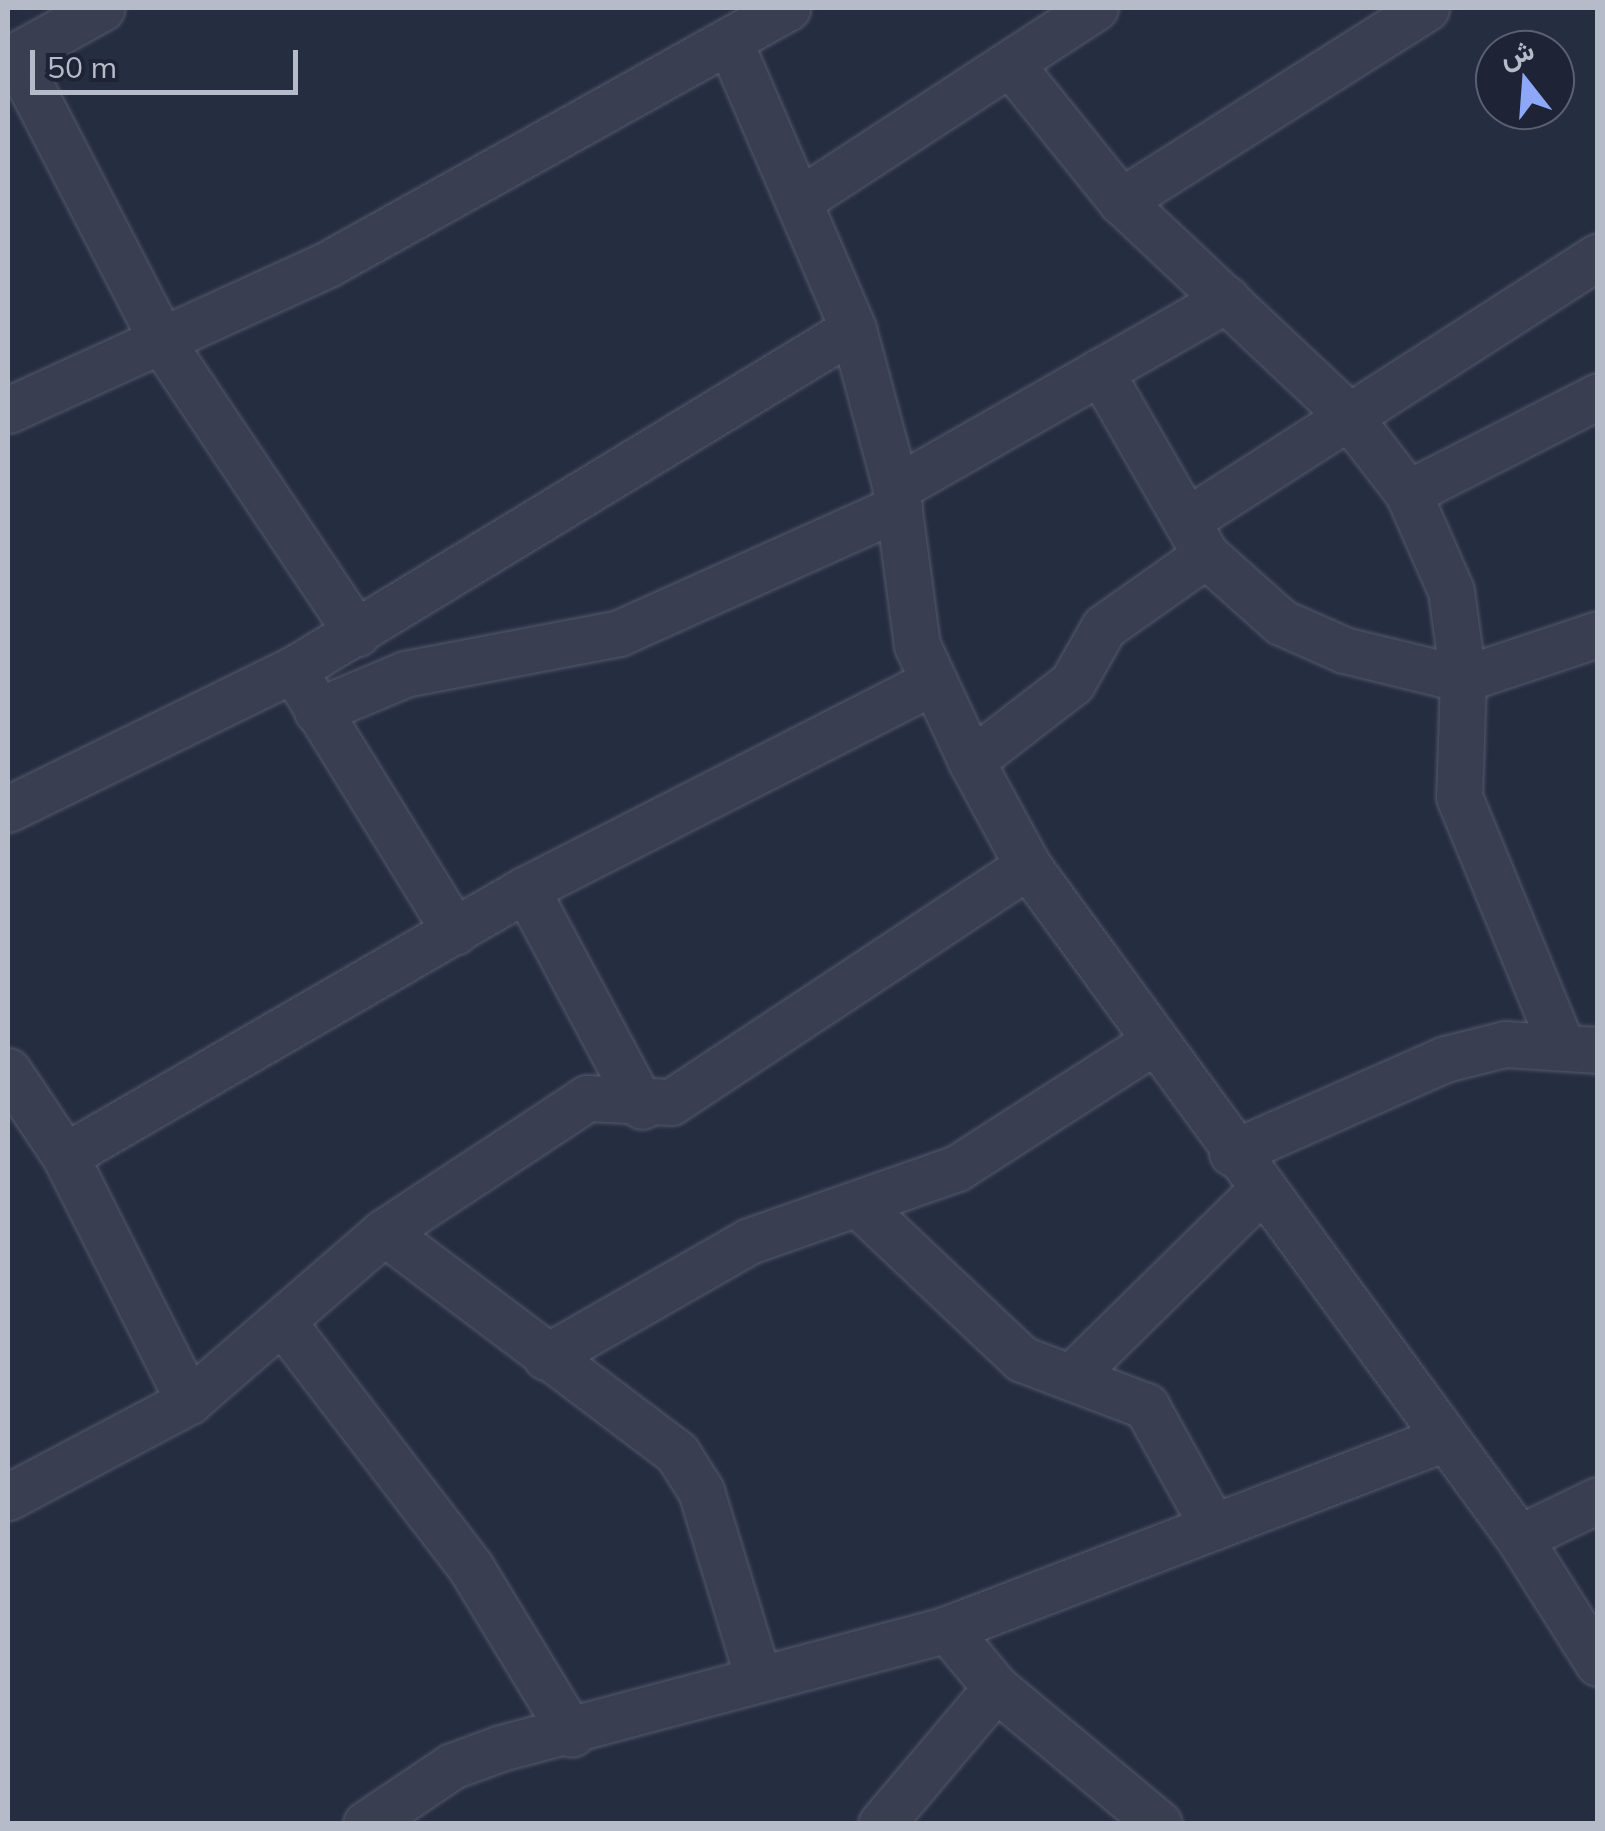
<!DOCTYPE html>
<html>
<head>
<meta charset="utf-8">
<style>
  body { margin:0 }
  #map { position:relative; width:1605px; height:1831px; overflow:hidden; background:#252d40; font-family:Mulish,Vazirmatn,sans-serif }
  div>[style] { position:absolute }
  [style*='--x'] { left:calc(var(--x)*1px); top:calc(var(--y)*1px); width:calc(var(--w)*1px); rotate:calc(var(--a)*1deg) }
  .roads { filter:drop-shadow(0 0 2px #545a6a) drop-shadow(0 0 2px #545a6a) }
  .minor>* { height:45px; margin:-22.5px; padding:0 22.5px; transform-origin:22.5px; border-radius:22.5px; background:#393f50 }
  span { translate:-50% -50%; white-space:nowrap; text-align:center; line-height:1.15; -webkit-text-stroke:10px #1e2435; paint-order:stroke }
  .frame { position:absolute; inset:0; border:10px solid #b6bbca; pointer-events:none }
  .north { position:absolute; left:1475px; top:30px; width:100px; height:100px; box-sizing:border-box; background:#1e2435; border:2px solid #5b6071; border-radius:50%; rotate:343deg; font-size:28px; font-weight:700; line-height:40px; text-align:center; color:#b6bbca }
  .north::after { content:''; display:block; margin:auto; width:35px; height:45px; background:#8da8f8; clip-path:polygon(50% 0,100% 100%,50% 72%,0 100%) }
  .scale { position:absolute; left:30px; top:50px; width:268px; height:45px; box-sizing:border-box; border:5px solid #b6bbca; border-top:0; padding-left:12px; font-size:30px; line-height:35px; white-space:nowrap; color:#b6bbca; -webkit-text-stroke:8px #1e2435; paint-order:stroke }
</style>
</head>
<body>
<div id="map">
  <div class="roads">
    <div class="minor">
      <i style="--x:730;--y:43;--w:311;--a:66.7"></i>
      <i style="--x:853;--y:329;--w:165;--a:74.9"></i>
      <i style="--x:896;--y:488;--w:158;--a:82.4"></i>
      <i style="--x:917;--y:645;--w:128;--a:65"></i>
      <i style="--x:971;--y:761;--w:119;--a:61.5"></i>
      <i style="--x:1028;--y:866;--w:832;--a:53.85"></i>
      <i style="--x:1519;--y:1538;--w:148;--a:57.7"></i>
      <i style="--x:15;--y:56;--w:325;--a:62.7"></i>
      <i style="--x:164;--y:345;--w:347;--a:56.2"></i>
      <i style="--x:8;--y:60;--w:107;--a:-29"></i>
      <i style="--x:1012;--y:66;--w:174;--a:51.1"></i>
      <i style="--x:1121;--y:201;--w:309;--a:43.3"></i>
      <i style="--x:1346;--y:413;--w:101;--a:52.2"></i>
      <i style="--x:1408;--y:493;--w:107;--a:66.3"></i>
      <i style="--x:1451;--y:591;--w:89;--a:82.2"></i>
      <i style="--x:1463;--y:679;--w:118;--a:91.9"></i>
      <i style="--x:1459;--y:797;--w:268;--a:67.6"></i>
      <i style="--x:800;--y:200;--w:352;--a:-33.1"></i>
      <i style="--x:1121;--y:201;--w:361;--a:-32.3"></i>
      <i style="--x:1100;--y:371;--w:212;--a:60.1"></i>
      <i style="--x:1206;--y:555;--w:101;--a:41.8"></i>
      <i style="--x:1281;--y:622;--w:69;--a:24"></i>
      <i style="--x:1344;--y:650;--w:122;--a:13.7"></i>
      <i style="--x:1463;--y:679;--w:142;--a:-18.4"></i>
      <i style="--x:8;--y:410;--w:352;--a:-24.5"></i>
      <i style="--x:328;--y:264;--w:526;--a:-29.15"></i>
      <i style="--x:896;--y:488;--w:381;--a:-29.7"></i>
      <i style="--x:1408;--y:493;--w:213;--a:-27"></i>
      <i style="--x:1186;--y:521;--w:490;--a:-32.7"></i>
      <i style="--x:302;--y:684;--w:291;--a:58.3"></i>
      <i style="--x:317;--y:711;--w:95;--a:-22.8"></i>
      <i style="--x:405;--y:674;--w:218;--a:-10.8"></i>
      <i style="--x:619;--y:633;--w:307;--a:-24.2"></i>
      <i style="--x:971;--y:761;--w:128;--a:-37.7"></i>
      <i style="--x:1072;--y:683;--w:64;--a:-60.3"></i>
      <i style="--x:1104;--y:627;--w:125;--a:-35.2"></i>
      <i style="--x:8;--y:809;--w:318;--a:-26.1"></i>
      <i style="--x:294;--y:669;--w:654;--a:-31.31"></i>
      <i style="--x:526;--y:889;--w:246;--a:61.9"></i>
      <i style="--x:8;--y:1071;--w:102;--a:56.2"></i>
      <i style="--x:65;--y:1156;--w:275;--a:63.2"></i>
      <i style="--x:1232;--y:1153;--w:233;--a:-23.8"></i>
      <i style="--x:1445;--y:1059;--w:62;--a:-14"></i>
      <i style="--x:1505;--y:1044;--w:93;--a:3.7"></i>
      <i style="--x:65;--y:1156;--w:533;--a:-30.08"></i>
      <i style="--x:526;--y:889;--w:453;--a:-27"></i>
      <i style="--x:860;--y:1206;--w:223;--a:43.4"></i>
      <i style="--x:1022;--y:1359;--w:133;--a:20.8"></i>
      <i style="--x:1146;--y:1406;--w:138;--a:61"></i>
      <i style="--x:384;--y:1232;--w:367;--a:37"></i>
      <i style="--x:677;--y:1453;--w:45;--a:57.7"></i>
      <i style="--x:701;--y:1491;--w:195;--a:73"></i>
      <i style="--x:284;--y:1324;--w:307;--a:52.5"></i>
      <i style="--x:471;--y:1568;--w:194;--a:58.7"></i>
      <i style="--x:546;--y:1357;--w:234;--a:-29.7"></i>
      <i style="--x:749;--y:1241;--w:220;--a:-19.3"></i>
      <i style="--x:957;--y:1168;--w:235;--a:-32.7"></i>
      <i style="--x:1074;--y:1374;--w:261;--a:-44.5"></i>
      <i style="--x:8;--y:1497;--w:205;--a:-27.9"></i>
      <i style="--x:189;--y:1401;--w:258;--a:-40.9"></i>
      <i style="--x:384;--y:1232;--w:243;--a:-33.4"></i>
      <i style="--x:587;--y:1098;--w:84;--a:2.7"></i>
      <i style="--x:671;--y:1102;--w:428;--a:-33.5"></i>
      <i style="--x:1519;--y:1538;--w:88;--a:-25.7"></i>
      <i style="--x:947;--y:1629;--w:77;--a:50.3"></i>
      <i style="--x:996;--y:1688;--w:212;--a:39.8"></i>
      <i style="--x:366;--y:1824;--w:104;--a:-34"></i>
      <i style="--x:452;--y:1766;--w:52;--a:-20.2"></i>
      <i style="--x:501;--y:1748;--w:462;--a:-14.9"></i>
      <i style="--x:947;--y:1629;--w:533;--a:-20.98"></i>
      <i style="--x:881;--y:1824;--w:178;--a:-49.8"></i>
    </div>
  </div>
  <div class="frame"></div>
  <div class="north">ش</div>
  <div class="scale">50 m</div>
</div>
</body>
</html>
